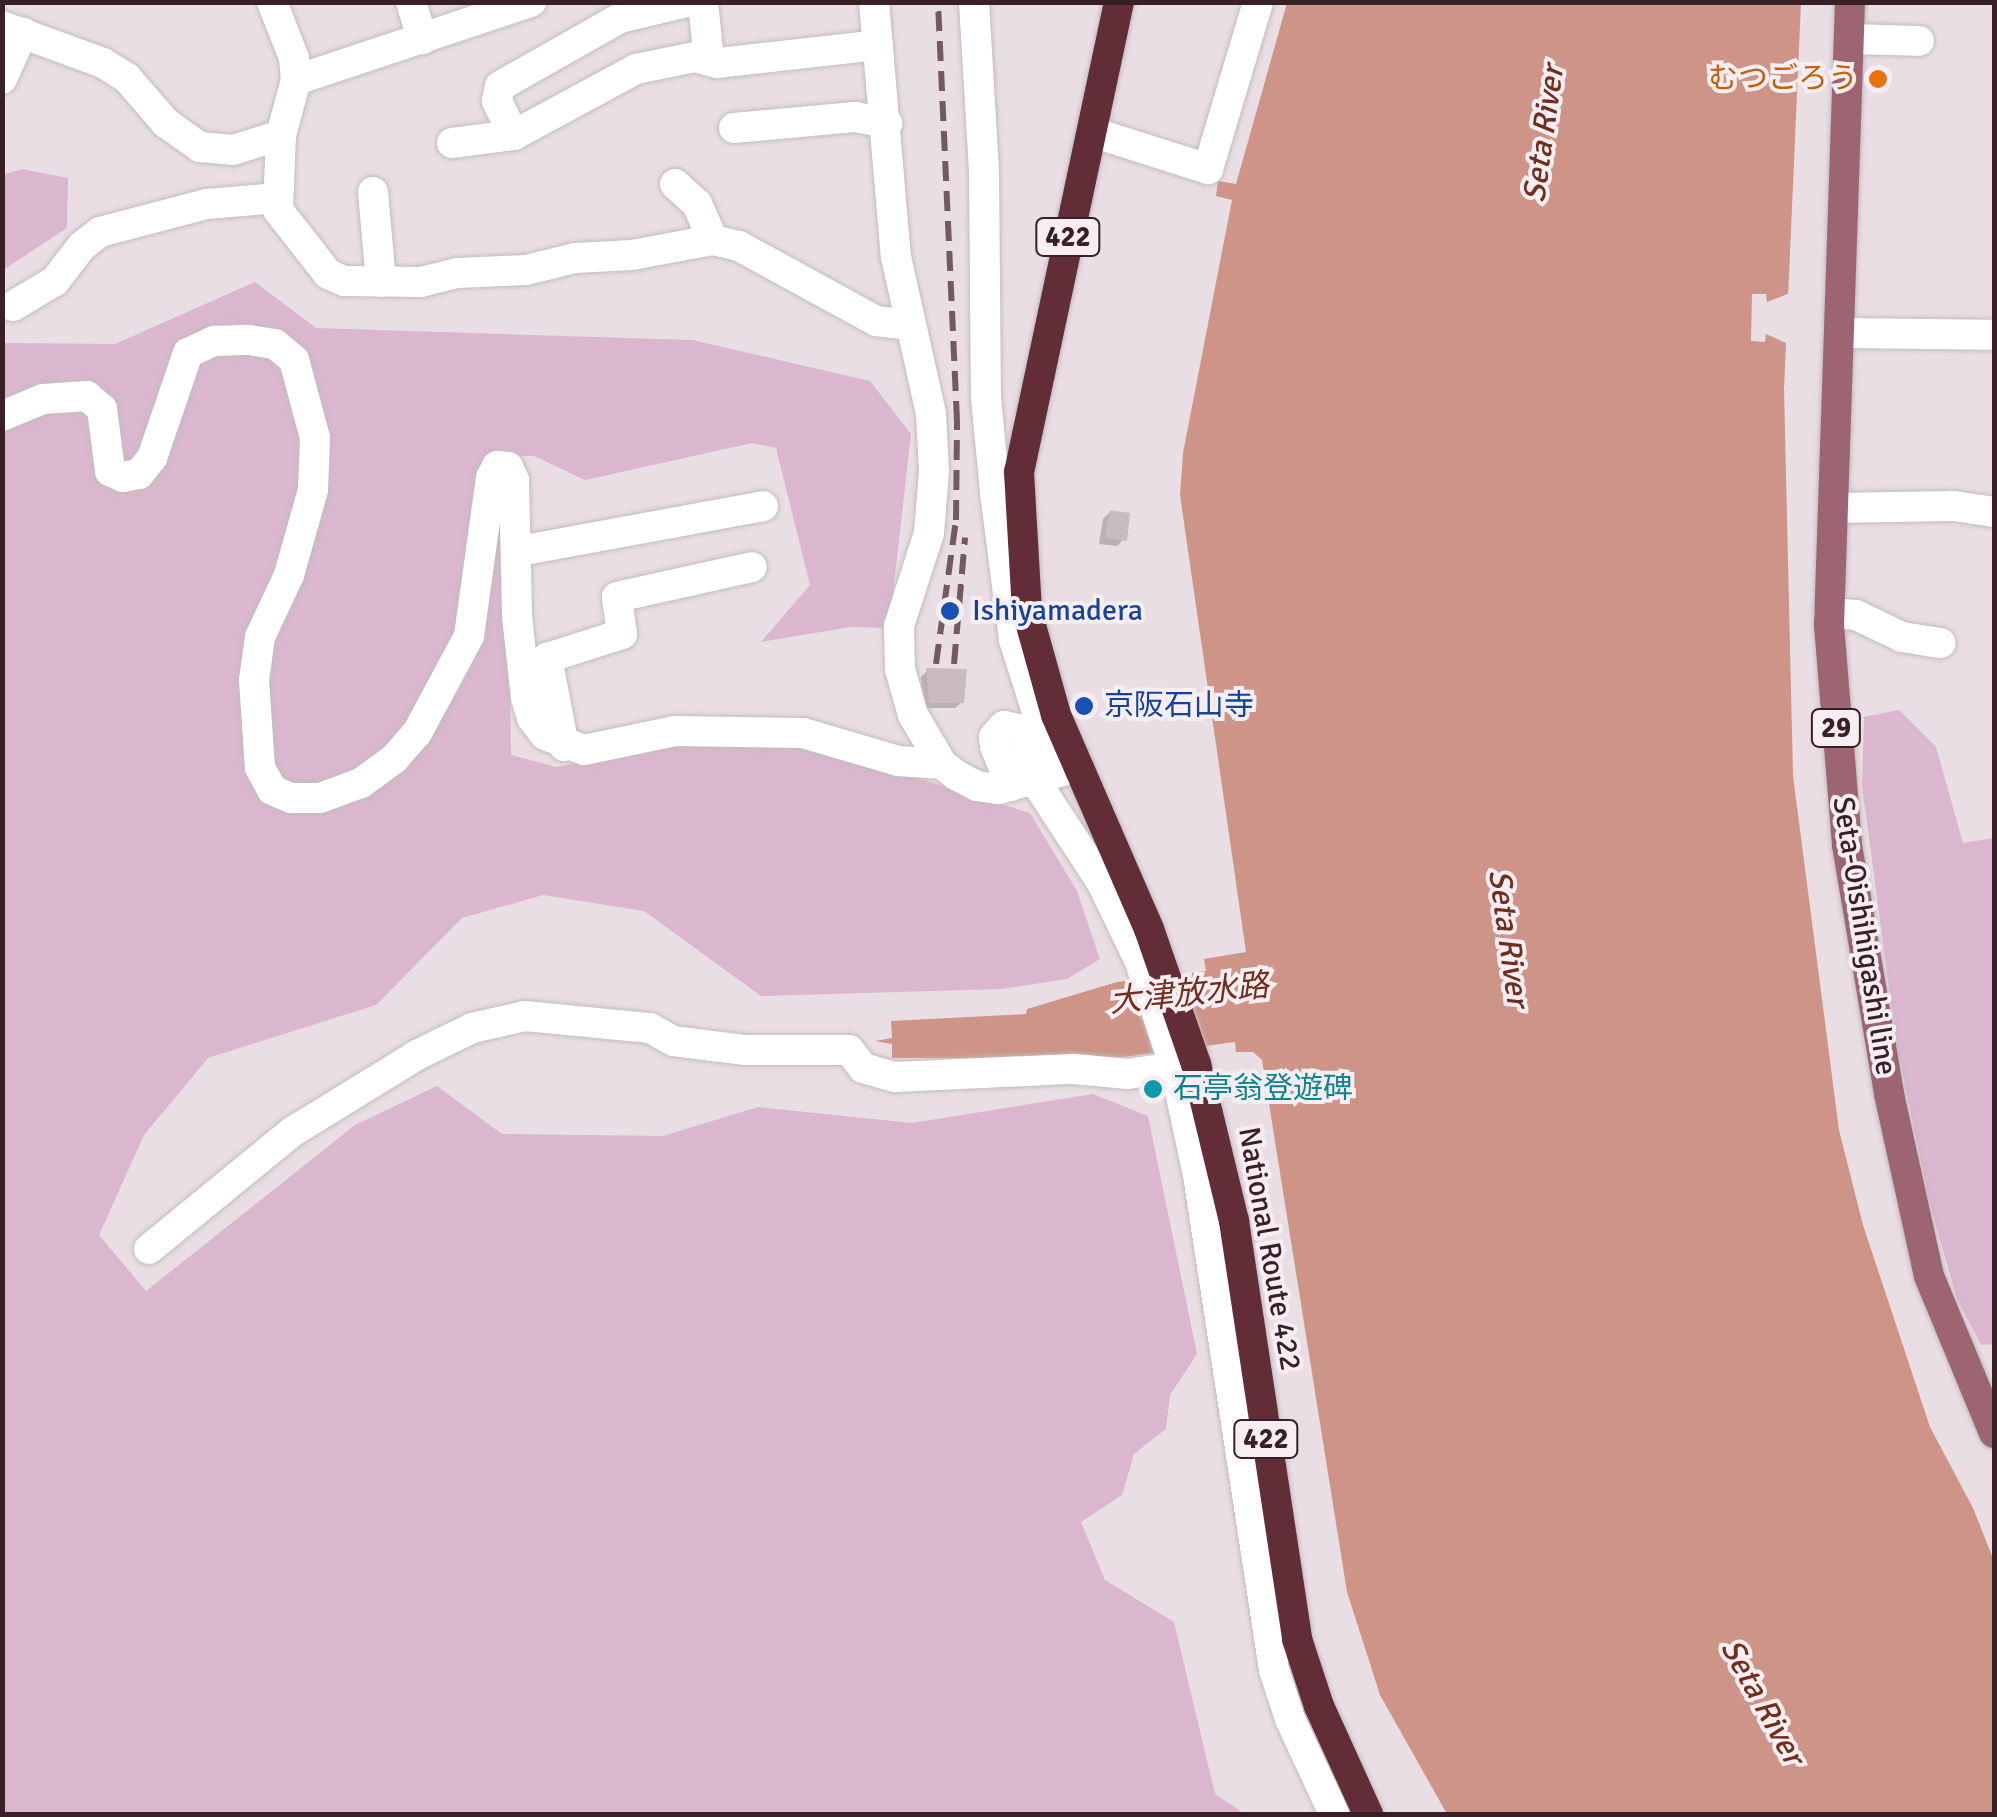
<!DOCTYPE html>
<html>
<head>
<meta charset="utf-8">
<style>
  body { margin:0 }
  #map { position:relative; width:1997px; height:1817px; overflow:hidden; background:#e9dee3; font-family:Signika,"Noto Sans JP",sans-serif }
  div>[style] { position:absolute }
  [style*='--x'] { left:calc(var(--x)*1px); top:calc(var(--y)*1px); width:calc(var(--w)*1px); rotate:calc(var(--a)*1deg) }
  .green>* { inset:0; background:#dab7cf }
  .water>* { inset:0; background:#cd9487 }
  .pier>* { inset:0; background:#e9dee3 }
  .shadow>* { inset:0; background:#0003 }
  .building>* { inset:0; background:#cabbc1 }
  .roads { filter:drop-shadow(0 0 2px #c3bcbe) drop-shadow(0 0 2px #c3bcbe) }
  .minor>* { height:30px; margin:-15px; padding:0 15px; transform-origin:15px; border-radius:15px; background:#fff }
  .major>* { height:30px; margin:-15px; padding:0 15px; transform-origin:15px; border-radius:15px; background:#9d6471 }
  .highway>* { height:30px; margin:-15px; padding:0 15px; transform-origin:15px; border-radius:15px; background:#632d37 }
  .rail>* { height:6px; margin-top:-3px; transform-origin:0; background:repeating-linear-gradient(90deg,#745a60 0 20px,transparent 0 30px) }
  .dots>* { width:28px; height:28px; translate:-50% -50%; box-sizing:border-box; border:5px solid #f6eef2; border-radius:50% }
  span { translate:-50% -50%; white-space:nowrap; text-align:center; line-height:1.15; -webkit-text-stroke:8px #f6eef2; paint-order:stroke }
  .shield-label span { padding:2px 8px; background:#f6eef2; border:2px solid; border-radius:8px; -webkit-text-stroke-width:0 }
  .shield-label { font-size:28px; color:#382026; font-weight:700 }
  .food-label { font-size:30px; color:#c56008 }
  .right { translate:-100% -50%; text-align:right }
  .transit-label { font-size:30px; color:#164399 }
  .left { translate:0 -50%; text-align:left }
  .street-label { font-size:30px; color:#382026 }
  .culture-label { font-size:30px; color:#0d838f }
  .water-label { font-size:32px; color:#712e1d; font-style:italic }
  .frame { position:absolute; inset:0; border:5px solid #382026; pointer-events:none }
</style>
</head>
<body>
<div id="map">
  <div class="green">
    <i style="clip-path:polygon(22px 169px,68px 178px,67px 228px,3px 270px,3px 175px)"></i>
    <i style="clip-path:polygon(255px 282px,316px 328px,692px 340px,870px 381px,911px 434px,889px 628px,851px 627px,761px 642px,810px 585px,776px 448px,752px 443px,585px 480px,534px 456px,507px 456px,511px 755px,557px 767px,659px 747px,804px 743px,1030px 813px,1077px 891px,1100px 959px,1067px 979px,1001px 989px,761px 996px,644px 911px,543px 895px,462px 918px,376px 1005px,208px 1058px,144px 1135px,99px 1235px,146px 1291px,355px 1125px,437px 1086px,502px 1134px,663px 1136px,758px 1107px,912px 1123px,1093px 1094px,1148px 1116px,1197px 1354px,1170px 1395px,1166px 1429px,1134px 1454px,1122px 1495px,1081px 1522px,1105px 1580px,1174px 1622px,1215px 1794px,1245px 1814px,3px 1814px,3px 343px,115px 344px)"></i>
    <i style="clip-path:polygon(1899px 710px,1936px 747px,1963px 843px,1994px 838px,1994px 1344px,1981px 1345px,1957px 1299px,1929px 1201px,1897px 1047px,1862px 786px,1864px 717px)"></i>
  </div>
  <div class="water">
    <i style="clip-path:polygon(1287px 3px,1801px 3px,1784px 389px,1793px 776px,1839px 1130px,1863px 1225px,1930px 1427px,1973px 1508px,1994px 1561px,1994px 1814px,1447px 1814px,1380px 1695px,1347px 1592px,1262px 1060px,1253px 1052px,1236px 1052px,1235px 1042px,1116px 1058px,892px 1058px,892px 1044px,875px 1041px,892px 1038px,891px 1021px,1026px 1014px,1027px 1009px,1117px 982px,1206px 971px,1204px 959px,1246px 952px,1180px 495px,1183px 453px,1232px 200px,1216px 196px,1218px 181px,1236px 184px)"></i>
  </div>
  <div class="pier">
    <i style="clip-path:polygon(1790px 293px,1788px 344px,1766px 334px,1765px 342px,1751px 341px,1752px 294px,1766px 294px,1767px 302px)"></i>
  </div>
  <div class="shadow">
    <i style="clip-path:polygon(1110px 512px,1124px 539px,1117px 546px,1099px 544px,1103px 519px)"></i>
    <i style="clip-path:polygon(927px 671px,962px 702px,955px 708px,924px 708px,921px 677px)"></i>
  </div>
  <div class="building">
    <i style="clip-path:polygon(1110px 510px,1130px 513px,1127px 541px,1105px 538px)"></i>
    <i style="clip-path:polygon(926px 668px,967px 669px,964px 703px,929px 703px)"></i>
  </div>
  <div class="roads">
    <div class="minor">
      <i style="--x:272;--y:2;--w:60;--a:68.6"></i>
      <i style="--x:294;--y:58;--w:22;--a:85"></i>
      <i style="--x:411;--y:2;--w:39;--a:73"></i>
      <i style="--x:703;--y:2;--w:59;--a:84.2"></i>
      <i style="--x:874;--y:2;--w:256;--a:85.1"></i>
      <i style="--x:896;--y:257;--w:161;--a:77.4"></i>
      <i style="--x:931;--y:414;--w:57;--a:87"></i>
      <i style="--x:934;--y:471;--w:62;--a:94.6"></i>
      <i style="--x:929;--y:533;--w:98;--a:107.9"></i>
      <i style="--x:899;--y:626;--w:43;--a:88.7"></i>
      <i style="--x:900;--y:669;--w:48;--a:74.2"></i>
      <i style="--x:913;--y:715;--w:57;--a:59.4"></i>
      <i style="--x:942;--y:764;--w:18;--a:38"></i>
      <i style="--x:956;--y:775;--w:24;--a:28"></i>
      <i style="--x:977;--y:786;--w:22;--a:8"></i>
      <i style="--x:999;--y:789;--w:81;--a:-15.8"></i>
      <i style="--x:974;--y:2;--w:170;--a:86.6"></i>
      <i style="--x:984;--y:172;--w:225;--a:89.5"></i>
      <i style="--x:986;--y:397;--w:96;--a:84.6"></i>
      <i style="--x:995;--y:493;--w:148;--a:82.6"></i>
      <i style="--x:1014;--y:640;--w:122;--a:72.3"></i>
      <i style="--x:2;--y:26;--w:108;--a:20.1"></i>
      <i style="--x:103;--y:63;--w:28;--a:32"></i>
      <i style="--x:127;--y:78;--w:60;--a:49.1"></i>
      <i style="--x:166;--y:123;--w:42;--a:35.2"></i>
      <i style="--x:200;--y:147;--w:33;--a:5"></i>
      <i style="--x:233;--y:150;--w:50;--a:-17.4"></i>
      <i style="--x:281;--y:135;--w:57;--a:-74.7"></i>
      <i style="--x:296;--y:80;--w:248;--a:-18.4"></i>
      <i style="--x:1849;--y:39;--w:70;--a:1.6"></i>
      <i style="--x:2;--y:79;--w:51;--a:-65.9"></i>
      <i style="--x:734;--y:128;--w:121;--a:-5.2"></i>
      <i style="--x:855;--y:117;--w:33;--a:11"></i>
      <i style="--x:1092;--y:132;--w:122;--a:17.7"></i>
      <i style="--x:1208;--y:169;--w:174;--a:-73.3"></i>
      <i style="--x:281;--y:135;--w:75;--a:92.3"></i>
      <i style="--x:278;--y:210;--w:81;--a:52"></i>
      <i style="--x:328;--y:274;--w:17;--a:24"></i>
      <i style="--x:344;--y:281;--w:77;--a:0.7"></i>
      <i style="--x:421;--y:282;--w:37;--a:-14"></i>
      <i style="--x:457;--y:273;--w:69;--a:-2.5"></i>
      <i style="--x:526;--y:270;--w:50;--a:-13.8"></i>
      <i style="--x:575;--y:258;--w:57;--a:-3"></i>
      <i style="--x:632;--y:255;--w:82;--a:-10.5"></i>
      <i style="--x:713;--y:240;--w:27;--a:13"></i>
      <i style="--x:739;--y:246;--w:156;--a:28.7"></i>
      <i style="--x:876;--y:321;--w:34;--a:7"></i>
      <i style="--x:514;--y:135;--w:38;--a:-117"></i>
      <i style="--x:497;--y:101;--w:15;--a:-79"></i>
      <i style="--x:500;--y:86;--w:138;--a:-29.5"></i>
      <i style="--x:620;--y:18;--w:69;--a:-13.4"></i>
      <i style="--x:452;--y:143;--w:63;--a:-7.4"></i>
      <i style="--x:514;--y:135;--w:139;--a:-28.4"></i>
      <i style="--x:636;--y:69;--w:60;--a:-11.5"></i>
      <i style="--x:695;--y:57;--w:24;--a:15"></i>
      <i style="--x:718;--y:63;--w:161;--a:-6.4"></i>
      <i style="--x:675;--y:184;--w:30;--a:42"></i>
      <i style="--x:697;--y:204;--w:39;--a:66"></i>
      <i style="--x:373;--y:192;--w:90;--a:84.9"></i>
      <i style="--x:13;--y:306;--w:49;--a:-30.8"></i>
      <i style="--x:55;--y:281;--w:44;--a:-52.4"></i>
      <i style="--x:82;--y:246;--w:23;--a:-38"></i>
      <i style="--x:100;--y:232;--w:111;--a:-14.7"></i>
      <i style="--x:207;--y:204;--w:71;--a:-4.8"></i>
      <i style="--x:1839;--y:333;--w:155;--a:0.7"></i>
      <i style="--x:2;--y:416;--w:44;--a:-22.5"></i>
      <i style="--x:43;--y:399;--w:44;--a:-3.9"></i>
      <i style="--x:87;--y:396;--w:20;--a:41"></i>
      <i style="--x:102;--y:409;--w:63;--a:82.6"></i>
      <i style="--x:110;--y:471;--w:14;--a:25"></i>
      <i style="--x:123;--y:477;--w:16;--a:-11"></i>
      <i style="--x:139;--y:474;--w:21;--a:-51"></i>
      <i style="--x:152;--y:458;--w:111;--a:-71.1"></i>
      <i style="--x:188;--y:353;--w:29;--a:-25"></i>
      <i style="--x:214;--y:341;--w:35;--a:-2"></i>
      <i style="--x:249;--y:340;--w:26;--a:9"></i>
      <i style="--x:275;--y:344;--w:25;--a:40"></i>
      <i style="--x:294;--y:360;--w:81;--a:74.9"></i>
      <i style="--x:315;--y:438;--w:52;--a:92.2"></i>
      <i style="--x:313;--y:490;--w:88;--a:105.8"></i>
      <i style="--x:289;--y:575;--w:68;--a:115.1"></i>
      <i style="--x:260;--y:637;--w:43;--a:97.9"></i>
      <i style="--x:254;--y:680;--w:88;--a:86.1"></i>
      <i style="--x:260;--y:768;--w:25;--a:61"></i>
      <i style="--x:272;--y:790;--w:21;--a:23"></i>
      <i style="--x:291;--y:798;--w:29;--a:0"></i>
      <i style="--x:320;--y:798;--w:44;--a:-20.1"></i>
      <i style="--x:361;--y:783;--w:41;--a:-36"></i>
      <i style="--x:394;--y:759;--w:35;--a:-49"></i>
      <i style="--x:417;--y:733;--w:110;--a:-61.8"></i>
      <i style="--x:469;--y:636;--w:160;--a:-82.1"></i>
      <i style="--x:491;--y:478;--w:13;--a:-63"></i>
      <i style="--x:497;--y:466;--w:11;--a:5"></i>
      <i style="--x:508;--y:467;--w:14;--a:65"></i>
      <i style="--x:514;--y:480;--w:136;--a:88.7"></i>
      <i style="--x:517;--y:616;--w:82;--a:83.7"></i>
      <i style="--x:526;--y:698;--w:21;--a:73"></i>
      <i style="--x:532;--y:718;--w:21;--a:53"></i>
      <i style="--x:545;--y:735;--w:42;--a:21"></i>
      <i style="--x:584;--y:750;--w:93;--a:-11.8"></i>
      <i style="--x:675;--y:731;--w:128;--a:0.9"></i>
      <i style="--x:803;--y:733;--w:99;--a:16.4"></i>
      <i style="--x:898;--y:761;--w:44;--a:3.9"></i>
      <i style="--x:1833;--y:508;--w:121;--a:-0.9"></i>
      <i style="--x:1954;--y:506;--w:40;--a:8.5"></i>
      <i style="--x:519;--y:551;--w:248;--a:-10.4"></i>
      <i style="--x:1829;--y:613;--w:27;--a:4"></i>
      <i style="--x:1856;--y:615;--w:51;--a:25.6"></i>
      <i style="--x:1902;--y:637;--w:39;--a:9"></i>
      <i style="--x:564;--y:746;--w:90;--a:-100.9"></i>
      <i style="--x:547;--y:658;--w:79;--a:-17.7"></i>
      <i style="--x:622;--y:634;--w:37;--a:-98"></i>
      <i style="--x:617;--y:597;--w:138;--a:-12.5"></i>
      <i style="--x:1011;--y:786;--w:43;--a:-111.8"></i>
      <i style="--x:995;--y:746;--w:9;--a:-96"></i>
      <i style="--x:994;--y:737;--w:15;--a:-48"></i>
      <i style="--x:1004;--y:726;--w:15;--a:11"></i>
      <i style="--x:1019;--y:729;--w:9;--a:54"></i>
      <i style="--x:1024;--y:736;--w:44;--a:76.9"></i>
      <i style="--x:1034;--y:779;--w:124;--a:56.8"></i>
      <i style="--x:1102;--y:883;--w:88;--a:64.3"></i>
      <i style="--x:1140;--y:962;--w:112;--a:71.7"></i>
      <i style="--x:1175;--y:1068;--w:109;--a:77.9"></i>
      <i style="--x:1198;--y:1175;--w:501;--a:81.27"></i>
      <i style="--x:1274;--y:1670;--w:52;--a:71.9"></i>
      <i style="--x:1290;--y:1719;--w:105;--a:65.1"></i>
      <i style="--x:149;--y:1249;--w:185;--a:-39.3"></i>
      <i style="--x:292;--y:1132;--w:147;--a:-31.6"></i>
      <i style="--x:417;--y:1055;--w:61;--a:-26.1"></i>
      <i style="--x:472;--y:1028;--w:54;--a:-12.8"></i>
      <i style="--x:525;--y:1016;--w:126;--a:5.5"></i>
      <i style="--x:650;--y:1028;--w:26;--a:29"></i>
      <i style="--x:673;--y:1041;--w:73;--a:7.1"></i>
      <i style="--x:745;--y:1050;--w:104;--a:0"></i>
      <i style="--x:849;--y:1050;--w:23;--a:52"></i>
      <i style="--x:863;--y:1068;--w:33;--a:16"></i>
      <i style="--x:895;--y:1077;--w:179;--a:-2.6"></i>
      <i style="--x:1074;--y:1069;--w:54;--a:5.3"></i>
      <i style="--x:1128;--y:1074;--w:66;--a:-8.7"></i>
    </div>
    <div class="major">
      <i style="--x:1850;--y:2;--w:623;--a:91.93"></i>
      <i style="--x:1829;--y:625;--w:221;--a:85.3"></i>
      <i style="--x:1847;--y:845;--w:253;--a:80.4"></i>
      <i style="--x:1889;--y:1094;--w:186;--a:77.6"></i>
      <i style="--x:1929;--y:1276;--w:170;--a:67.5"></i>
    </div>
    <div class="highway">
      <i style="--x:1119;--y:2;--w:481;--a:102"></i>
      <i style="--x:1019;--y:472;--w:139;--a:86.7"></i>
      <i style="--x:1027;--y:611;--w:108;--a:74.4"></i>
      <i style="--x:1056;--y:715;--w:233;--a:66.5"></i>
      <i style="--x:1149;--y:929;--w:143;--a:70.8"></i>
      <i style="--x:1196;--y:1064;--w:162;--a:76.4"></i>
      <i style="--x:1234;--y:1221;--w:423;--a:81.4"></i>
      <i style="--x:1297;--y:1639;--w:71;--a:71.8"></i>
      <i style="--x:1319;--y:1706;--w:119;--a:65.6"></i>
    </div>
  </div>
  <div class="rail">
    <i style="--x:936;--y:664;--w:145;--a:-82.1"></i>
    <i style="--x:956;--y:520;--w:99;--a:-89.4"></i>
    <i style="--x:957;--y:421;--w:419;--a:-92.6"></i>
    <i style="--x:954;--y:664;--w:127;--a:-85"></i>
  </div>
  <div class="dots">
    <i style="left:1878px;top:79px;background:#e8710a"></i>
    <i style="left:950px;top:611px;background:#1a4fb4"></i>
    <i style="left:1084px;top:706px;background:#1a4fb4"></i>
    <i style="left:1153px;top:1089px;background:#0f9aa8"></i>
  </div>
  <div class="shield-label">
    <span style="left:1068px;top:237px">422</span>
    <span style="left:1836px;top:728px">29</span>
    <span style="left:1266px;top:1439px">422</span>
  </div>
  <div class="food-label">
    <span class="right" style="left:1858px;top:79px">むつごろう</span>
  </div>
  <div class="transit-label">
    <span class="left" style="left:972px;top:611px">Ishiyamadera</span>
    <span class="left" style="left:1104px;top:706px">京阪石山寺</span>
  </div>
  <div class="street-label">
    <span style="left:1864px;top:936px;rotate:81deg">Seta-Oishihigashi line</span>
    <span style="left:1269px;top:1249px;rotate:80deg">National Route 422</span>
  </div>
  <div class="culture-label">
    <span class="left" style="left:1173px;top:1089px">石亭翁登遊碑</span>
  </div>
  <div class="water-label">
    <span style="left:1544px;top:134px;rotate:-82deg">Seta River</span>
    <span style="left:1508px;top:938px;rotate:82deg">Seta River</span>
    <span style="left:1189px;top:994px;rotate:-6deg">大津放水路</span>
    <span style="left:1762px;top:1702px;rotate:61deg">Seta River</span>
  </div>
  <div class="frame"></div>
</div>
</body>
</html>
